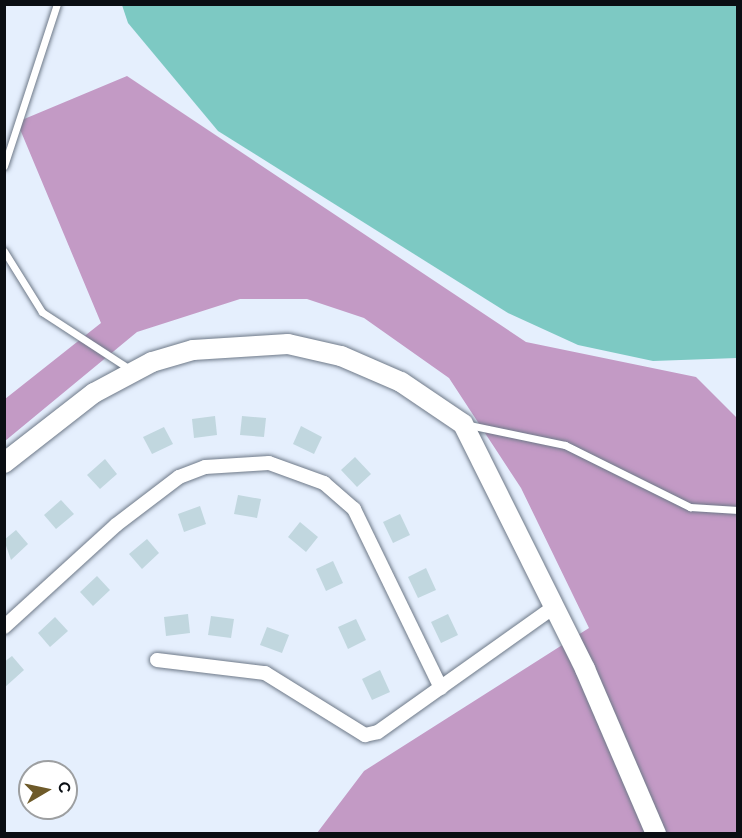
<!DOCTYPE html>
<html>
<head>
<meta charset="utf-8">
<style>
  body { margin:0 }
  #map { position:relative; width:742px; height:838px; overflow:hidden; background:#e5effd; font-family:Raleway,sans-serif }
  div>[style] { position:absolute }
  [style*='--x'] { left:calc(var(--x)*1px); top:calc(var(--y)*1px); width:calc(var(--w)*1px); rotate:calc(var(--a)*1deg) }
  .forest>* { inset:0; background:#c39ac5 }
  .water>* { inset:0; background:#7dc9c3 }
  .building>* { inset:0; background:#c1d7df }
  .roads { filter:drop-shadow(0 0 2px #6e7988) drop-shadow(0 0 2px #6e7988) }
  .lane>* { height:7px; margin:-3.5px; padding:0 3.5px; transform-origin:3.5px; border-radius:3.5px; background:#fff }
  .street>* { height:14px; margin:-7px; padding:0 7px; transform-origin:7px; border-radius:7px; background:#fff }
  .secondary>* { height:20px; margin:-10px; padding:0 10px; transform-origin:10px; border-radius:10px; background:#fff }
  span { translate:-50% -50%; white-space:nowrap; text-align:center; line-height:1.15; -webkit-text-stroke:6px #fff; paint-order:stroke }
  .frame { position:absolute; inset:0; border:6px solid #0a0e13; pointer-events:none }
  .north { position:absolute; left:18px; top:760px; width:60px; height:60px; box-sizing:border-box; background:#fff; border:2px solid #9d9fa1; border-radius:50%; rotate:81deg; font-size:16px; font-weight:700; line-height:24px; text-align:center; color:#0a0e13 }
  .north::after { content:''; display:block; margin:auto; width:21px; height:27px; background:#6e5a29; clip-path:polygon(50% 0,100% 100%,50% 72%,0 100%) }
</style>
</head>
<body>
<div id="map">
  <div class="forest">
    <i style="clip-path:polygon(127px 76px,526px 342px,696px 377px,737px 418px,737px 833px,317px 833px,364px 771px,589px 628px,521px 488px,449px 378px,364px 318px,307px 299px,240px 299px,137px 332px,5px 441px,5px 399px,101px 323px,17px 122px)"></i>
  </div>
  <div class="water">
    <i style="clip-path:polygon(122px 5px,737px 5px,737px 358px,653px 361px,578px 345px,508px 313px,218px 131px,128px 23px)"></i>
  </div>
  <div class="building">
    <i style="clip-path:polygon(215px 416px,217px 435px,194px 438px,192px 419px)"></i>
    <i style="clip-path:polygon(242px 416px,266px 418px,264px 437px,240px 435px)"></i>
    <i style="clip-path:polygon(301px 426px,322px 437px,314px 454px,293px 444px)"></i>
    <i style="clip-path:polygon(164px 427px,173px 444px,152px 454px,143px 437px)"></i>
    <i style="clip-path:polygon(355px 457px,371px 474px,357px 487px,341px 470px)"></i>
    <i style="clip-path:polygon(105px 459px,117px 474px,100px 489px,87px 475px)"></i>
    <i style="clip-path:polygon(238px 495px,261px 499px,257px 518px,234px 514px)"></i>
    <i style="clip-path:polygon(61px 500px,74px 514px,56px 529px,44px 515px)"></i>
    <i style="clip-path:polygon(200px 506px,206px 524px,184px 532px,178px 514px)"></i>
    <i style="clip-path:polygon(400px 514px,410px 535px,393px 543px,383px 522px)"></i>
    <i style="clip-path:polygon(300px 522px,318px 537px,306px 552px,288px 537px)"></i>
    <i style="clip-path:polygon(16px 530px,28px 544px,11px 560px,4px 540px)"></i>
    <i style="clip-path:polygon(147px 539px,159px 553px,142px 569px,129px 554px)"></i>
    <i style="clip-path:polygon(333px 561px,343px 583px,326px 591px,316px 569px)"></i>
    <i style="clip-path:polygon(426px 568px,436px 590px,418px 598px,408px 577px)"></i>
    <i style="clip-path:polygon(97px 576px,110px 590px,93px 606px,80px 592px)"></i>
    <i style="clip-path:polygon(188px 614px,190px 633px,166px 636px,164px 617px)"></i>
    <i style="clip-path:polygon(448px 614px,458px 635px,441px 643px,431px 622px)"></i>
    <i style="clip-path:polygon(211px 616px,234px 619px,231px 638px,208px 635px)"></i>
    <i style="clip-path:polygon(55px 617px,68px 631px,50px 647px,38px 633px)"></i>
    <i style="clip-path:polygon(356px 619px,366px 640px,348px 649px,338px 627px)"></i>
    <i style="clip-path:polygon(267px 627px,289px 635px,282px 653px,260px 645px)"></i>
    <i style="clip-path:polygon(12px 656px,24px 670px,4px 688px,4px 662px)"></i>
    <i style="clip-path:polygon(380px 670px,390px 692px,372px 700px,362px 679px)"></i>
  </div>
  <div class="roads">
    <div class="lane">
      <i style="--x:4;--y:166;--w:170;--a:-71.9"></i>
      <i style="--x:4;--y:251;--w:72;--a:58.1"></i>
      <i style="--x:42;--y:312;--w:106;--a:33.1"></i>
      <i style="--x:469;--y:425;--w:98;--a:11.8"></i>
      <i style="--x:565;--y:445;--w:140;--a:26.4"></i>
      <i style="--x:690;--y:507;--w:48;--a:3.6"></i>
    </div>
    <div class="street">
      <i style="--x:4;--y:627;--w:151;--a:-42.3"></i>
      <i style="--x:116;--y:525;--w:79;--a:-37.3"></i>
      <i style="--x:179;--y:477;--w:28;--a:-21"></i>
      <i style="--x:205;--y:467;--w:64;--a:-3.6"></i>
      <i style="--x:269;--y:463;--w:59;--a:20"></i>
      <i style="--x:324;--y:483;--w:40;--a:41"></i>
      <i style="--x:354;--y:509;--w:199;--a:64.1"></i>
      <i style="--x:157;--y:660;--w:109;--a:6.9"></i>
      <i style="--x:265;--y:673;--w:118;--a:31.8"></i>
      <i style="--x:365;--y:735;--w:13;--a:-13"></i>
      <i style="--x:378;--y:732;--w:217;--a:-35.4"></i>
    </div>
    <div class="secondary">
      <i style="--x:4;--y:463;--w:114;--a:-37.9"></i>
      <i style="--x:94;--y:393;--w:66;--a:-28.1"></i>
      <i style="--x:152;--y:362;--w:43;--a:-16.3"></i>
      <i style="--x:193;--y:350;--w:95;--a:-3.6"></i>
      <i style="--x:288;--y:344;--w:54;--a:12.8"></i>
      <i style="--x:341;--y:356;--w:65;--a:23.4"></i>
      <i style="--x:401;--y:382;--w:75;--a:34.1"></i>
      <i style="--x:463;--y:424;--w:274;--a:63.5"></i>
      <i style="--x:585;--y:669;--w:180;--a:66.7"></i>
    </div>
  </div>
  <div class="frame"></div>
  <div class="north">С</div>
</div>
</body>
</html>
